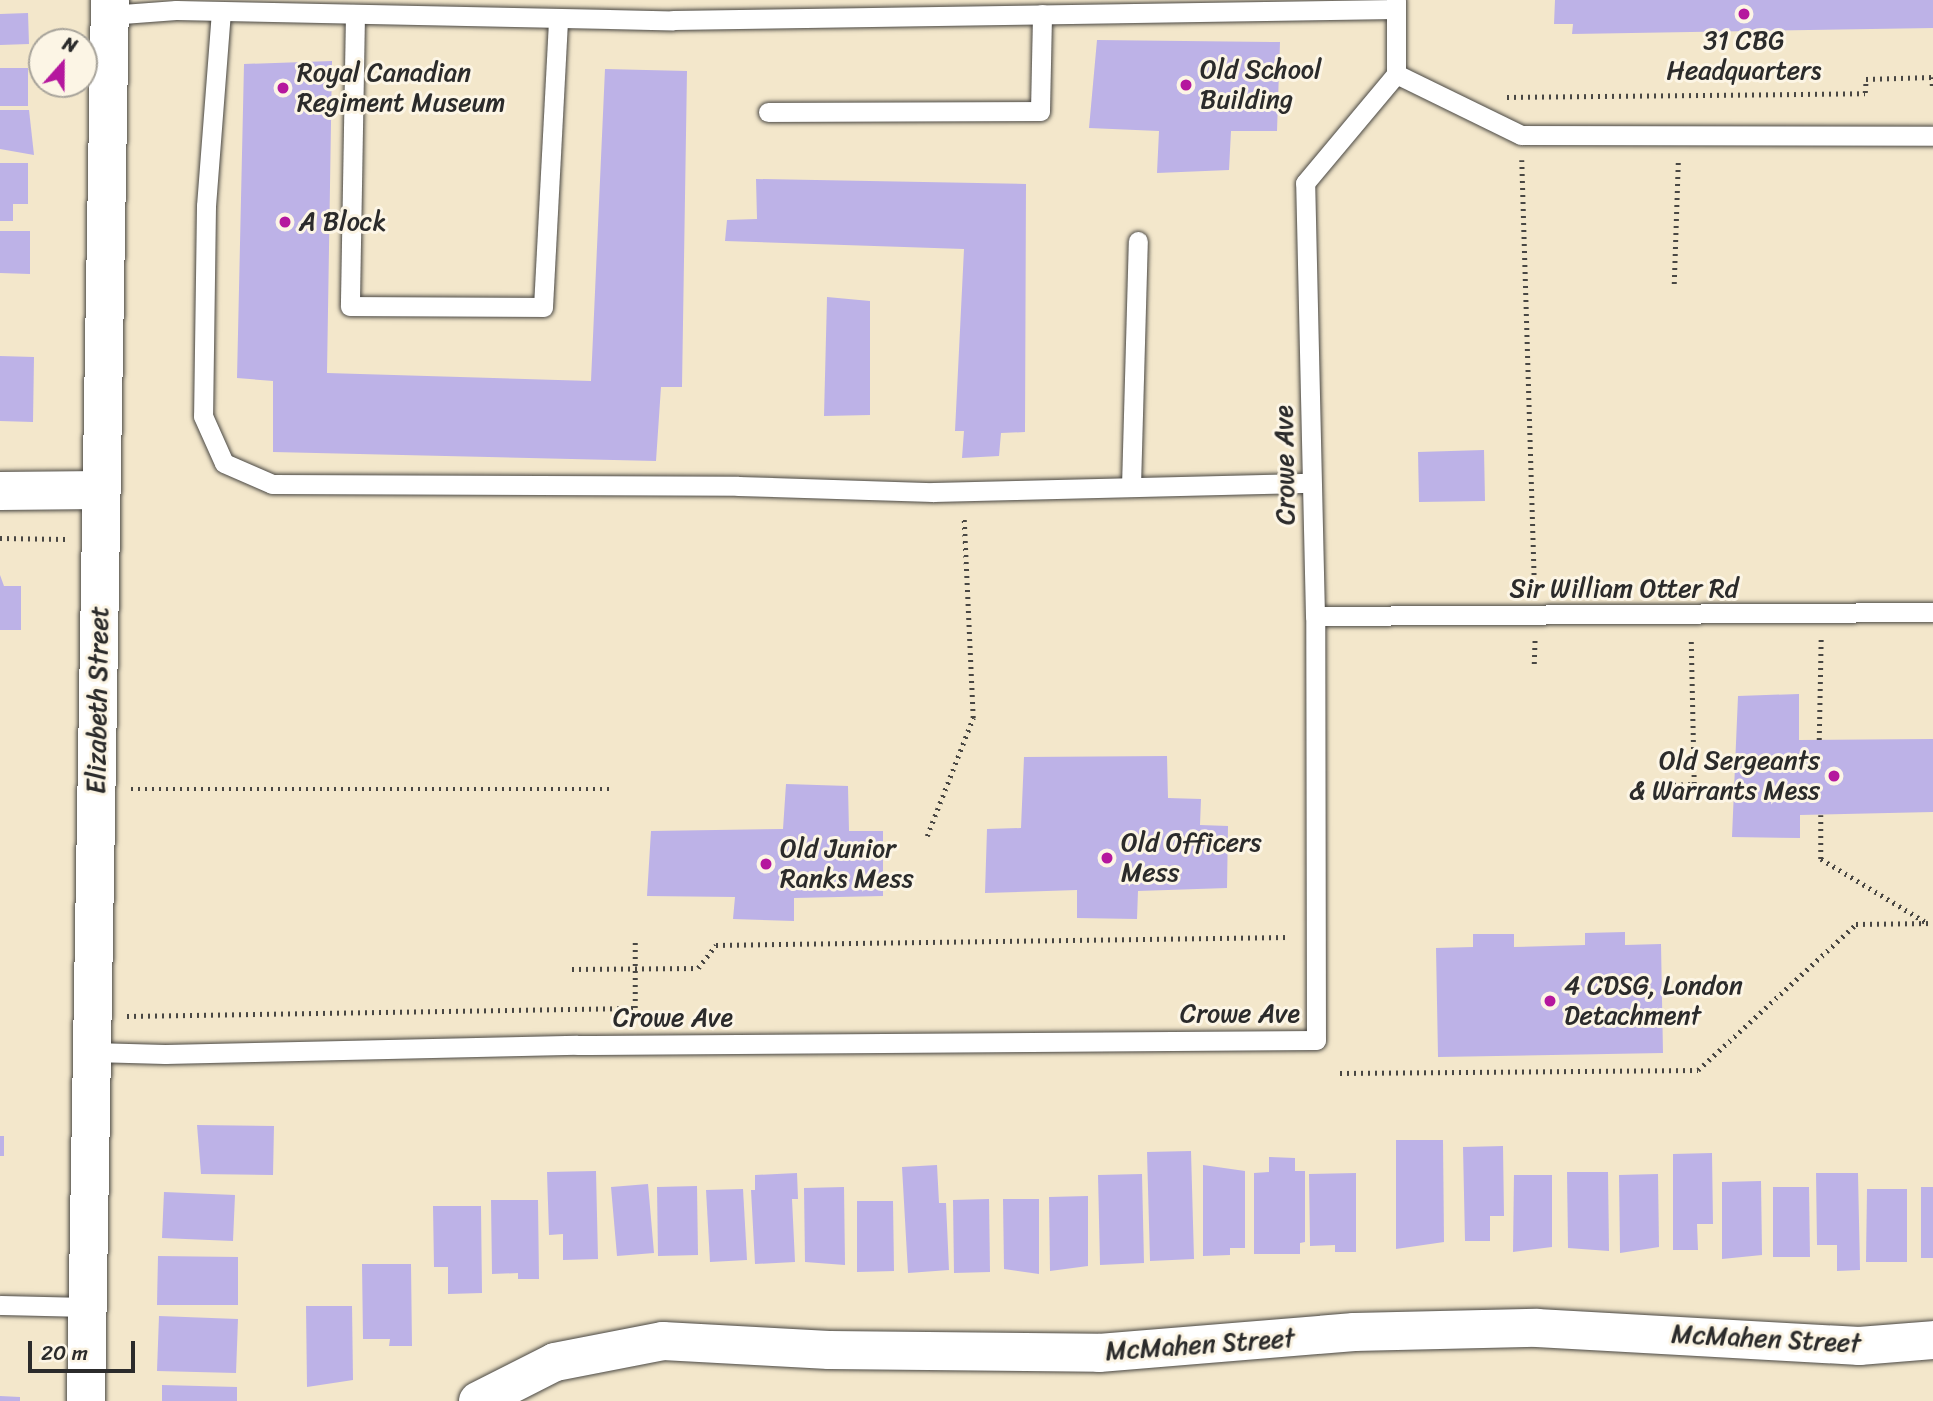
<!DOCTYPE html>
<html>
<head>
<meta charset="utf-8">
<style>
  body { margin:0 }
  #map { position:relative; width:1933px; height:1401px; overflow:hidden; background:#f3e7cb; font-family:Sriracha,sans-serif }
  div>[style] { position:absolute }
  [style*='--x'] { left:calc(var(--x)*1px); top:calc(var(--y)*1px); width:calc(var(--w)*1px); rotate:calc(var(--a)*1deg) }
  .building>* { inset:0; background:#bdb2e7 }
  .path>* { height:4.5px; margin-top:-2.25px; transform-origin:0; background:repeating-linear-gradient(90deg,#494743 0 2px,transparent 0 7px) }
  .roads { filter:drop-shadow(0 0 2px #494743) drop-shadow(0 0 2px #494743) }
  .lane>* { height:19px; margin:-9.5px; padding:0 9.5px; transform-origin:9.5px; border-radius:9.5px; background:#fff }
  .street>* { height:38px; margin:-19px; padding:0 19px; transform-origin:19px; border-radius:19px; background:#fff }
  .dots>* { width:19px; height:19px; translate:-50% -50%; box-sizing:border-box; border:4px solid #fcf5e5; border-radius:50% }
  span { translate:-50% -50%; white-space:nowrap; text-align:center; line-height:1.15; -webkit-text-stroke:6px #fcf5e5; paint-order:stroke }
  .poi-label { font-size:26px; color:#2b2b2b }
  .left { translate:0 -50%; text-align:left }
  .right { translate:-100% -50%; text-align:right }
  .street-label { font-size:26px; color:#2b2b2b }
  .north { position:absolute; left:28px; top:28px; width:70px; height:70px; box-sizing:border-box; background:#fcf5e5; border:2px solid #a8a49b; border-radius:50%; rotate:21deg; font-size:19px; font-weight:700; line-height:28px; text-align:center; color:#2b2b2b }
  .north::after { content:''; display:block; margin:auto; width:24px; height:32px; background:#b5179e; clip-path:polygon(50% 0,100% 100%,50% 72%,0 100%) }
  .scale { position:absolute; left:28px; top:1341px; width:107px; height:32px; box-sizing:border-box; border:4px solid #2b2b2b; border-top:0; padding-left:9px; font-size:21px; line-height:24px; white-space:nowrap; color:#2b2b2b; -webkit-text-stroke:5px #fcf5e5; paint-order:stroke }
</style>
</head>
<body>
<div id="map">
  <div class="building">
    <i style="clip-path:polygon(1555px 0,1933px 0,1933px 28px,1572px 34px,1573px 24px,1554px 24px)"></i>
    <i style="clip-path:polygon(28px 13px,29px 44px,0 45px,0 14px)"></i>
    <i style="clip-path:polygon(1097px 40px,1280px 42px,1277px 131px,1231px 131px,1229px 170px,1157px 173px,1159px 131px,1089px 128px)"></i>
    <i style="clip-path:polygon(332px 61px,327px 373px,591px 381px,605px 69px,687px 71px,682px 387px,661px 387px,656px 461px,273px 452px,273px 381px,237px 378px,244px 64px)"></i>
    <i style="clip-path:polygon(0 68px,28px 68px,28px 106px,0 106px)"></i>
    <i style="clip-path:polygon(0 110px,29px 110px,34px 155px,0 149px)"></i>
    <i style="clip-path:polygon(0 163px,28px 163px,28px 204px,13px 204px,13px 221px,0 221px)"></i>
    <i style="clip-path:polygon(756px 179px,1026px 184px,1025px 432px,1001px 433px,999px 456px,962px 458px,964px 431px,955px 431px,964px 249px,725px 241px,727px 220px,757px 219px)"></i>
    <i style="clip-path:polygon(0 231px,30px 231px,30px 274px,0 273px)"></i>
    <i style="clip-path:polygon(827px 297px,870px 301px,870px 415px,824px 416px)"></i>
    <i style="clip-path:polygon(0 356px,34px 357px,33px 422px,0 421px)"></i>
    <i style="clip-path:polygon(1484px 450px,1485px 501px,1419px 502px,1418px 452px)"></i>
    <i style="clip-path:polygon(0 575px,4px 586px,21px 586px,21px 630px,0 630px)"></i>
    <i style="clip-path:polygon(1799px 694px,1799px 740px,1933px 739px,1933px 812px,1800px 815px,1800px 838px,1732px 837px,1738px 696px)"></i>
    <i style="clip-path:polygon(1167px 756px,1168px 798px,1201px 799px,1200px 825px,1228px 826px,1227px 888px,1138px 891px,1137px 919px,1077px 918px,1077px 890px,985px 893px,987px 829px,1021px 828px,1024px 757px)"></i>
    <i style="clip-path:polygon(786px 784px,848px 786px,849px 831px,883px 831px,883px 896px,794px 898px,794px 921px,733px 919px,735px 897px,647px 896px,651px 831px,783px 829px)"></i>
    <i style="clip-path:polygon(1625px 932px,1625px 945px,1661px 944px,1663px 1053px,1438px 1057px,1436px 948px,1473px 947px,1473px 934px,1514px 934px,1514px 947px,1585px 945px,1585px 933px)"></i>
    <i style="clip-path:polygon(197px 1125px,274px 1126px,273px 1175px,201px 1174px)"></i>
    <i style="clip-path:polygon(0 1136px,4px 1136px,4px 1156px,0 1156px)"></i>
    <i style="clip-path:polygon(1396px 1140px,1443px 1140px,1444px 1242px,1396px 1249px)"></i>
    <i style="clip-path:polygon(1503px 1146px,1504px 1216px,1490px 1216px,1490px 1241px,1465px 1241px,1463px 1147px)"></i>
    <i style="clip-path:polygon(1191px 1151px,1194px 1259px,1150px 1261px,1147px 1152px)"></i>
    <i style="clip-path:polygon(1712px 1153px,1713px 1224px,1697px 1224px,1698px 1250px,1673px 1250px,1673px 1154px)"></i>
    <i style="clip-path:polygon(1269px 1157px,1295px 1158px,1295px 1171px,1305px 1171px,1305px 1242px,1300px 1243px,1300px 1254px,1254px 1254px,1254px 1173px,1269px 1172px)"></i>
    <i style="clip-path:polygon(937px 1165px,939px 1203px,946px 1203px,949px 1270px,908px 1273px,902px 1167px)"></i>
    <i style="clip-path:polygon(1203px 1165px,1245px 1171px,1245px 1248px,1230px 1248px,1230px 1255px,1203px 1256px)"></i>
    <i style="clip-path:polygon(596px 1171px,598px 1259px,563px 1260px,563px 1234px,549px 1235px,547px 1172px)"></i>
    <i style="clip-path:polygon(1567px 1172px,1608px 1172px,1609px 1251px,1568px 1248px)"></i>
    <i style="clip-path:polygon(797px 1173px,798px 1199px,792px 1199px,795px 1262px,755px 1264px,751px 1190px,755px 1190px,755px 1175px)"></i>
    <i style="clip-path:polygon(1356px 1173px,1356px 1252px,1335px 1252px,1335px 1245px,1310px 1246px,1309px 1174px)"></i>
    <i style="clip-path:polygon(1816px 1173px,1858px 1173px,1860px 1270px,1837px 1271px,1837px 1245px,1817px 1245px)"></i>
    <i style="clip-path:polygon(1142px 1174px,1144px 1263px,1100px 1265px,1098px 1175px)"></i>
    <i style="clip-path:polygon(1658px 1174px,1659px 1247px,1620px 1253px,1619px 1175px)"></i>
    <i style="clip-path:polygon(1514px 1175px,1552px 1175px,1552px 1247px,1513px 1252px)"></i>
    <i style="clip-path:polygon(1761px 1181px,1762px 1255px,1722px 1259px,1722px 1182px)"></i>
    <i style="clip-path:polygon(648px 1184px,654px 1253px,617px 1256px,611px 1187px)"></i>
    <i style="clip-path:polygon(697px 1186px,698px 1255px,658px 1256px,657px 1187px)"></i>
    <i style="clip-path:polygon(844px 1187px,845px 1265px,805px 1262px,804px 1188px)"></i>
    <i style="clip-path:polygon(1773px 1187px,1809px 1187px,1810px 1257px,1773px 1257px)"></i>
    <i style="clip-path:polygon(1921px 1187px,1933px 1187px,1933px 1258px,1921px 1258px)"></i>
    <i style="clip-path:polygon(743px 1189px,747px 1260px,710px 1262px,706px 1190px)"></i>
    <i style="clip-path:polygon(1867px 1189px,1907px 1189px,1907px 1262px,1866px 1262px)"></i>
    <i style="clip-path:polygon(164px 1192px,235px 1195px,233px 1241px,162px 1238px)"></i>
    <i style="clip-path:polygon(1088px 1196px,1088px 1266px,1050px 1271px,1049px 1197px)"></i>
    <i style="clip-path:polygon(989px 1199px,990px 1272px,954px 1273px,953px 1200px)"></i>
    <i style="clip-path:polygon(1003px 1199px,1039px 1199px,1039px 1274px,1004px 1269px)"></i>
    <i style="clip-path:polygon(491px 1200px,538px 1200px,539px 1279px,518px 1279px,518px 1273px,492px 1274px)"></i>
    <i style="clip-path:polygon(857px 1201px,893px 1201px,894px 1271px,857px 1272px)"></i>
    <i style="clip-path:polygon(433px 1206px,481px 1206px,482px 1293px,448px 1294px,448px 1267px,434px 1267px)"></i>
    <i style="clip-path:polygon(158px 1256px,238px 1257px,238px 1305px,157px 1305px)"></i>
    <i style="clip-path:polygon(362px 1264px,411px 1264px,412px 1346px,389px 1346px,390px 1339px,363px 1339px)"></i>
    <i style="clip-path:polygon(306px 1306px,352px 1306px,353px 1380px,307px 1387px)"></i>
    <i style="clip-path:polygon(159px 1316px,238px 1319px,236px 1373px,157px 1371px)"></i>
    <i style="clip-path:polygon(162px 1385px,237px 1387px,237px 1401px,162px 1401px)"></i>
    <i style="clip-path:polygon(0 1396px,20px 1397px,20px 1401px,0 1401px)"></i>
  </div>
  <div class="path">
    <i style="--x:1507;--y:97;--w:358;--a:-0.6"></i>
    <i style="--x:1865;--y:93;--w:14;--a:-86"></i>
    <i style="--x:1866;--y:79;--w:66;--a:-1.7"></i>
    <i style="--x:1932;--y:77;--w:13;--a:86"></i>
    <i style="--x:1522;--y:160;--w:429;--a:88.3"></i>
    <i style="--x:1674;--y:284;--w:123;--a:-88.1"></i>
    <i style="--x:0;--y:538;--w:66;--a:0.9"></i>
    <i style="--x:1534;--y:664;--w:24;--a:-88"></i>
    <i style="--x:1819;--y:740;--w:101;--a:-88.9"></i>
    <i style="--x:1667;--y:785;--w:27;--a:-2"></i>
    <i style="--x:1694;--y:784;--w:143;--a:-91.2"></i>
    <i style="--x:131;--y:789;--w:483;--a:0"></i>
    <i style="--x:1821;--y:815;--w:44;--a:90"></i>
    <i style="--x:1821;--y:859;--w:124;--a:31.1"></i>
    <i style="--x:927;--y:836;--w:127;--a:-68.7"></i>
    <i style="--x:973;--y:718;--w:199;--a:-92.6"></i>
    <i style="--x:572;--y:969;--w:126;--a:-0.5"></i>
    <i style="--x:698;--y:968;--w:29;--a:-52"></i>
    <i style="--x:716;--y:945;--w:572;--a:-0.8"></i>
    <i style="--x:127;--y:1016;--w:508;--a:-0.9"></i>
    <i style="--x:635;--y:1008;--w:70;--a:-90"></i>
    <i style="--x:1340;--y:1073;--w:358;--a:-0.5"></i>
    <i style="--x:1698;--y:1070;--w:215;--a:-42.7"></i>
    <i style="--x:1856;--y:924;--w:77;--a:-0.7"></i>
  </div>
  <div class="roads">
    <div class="lane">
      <i style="--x:221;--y:11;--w:196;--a:94.4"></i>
      <i style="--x:206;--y:206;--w:210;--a:90.8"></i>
      <i style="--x:203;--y:416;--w:51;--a:65.9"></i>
      <i style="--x:224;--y:463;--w:52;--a:23.6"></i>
      <i style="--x:272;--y:484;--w:466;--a:0.2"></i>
      <i style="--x:738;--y:486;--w:195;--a:1.8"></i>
      <i style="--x:933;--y:492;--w:378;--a:-1.4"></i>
      <i style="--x:355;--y:14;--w:292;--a:91"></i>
      <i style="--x:350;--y:306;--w:193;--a:0.3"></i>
      <i style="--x:543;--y:307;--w:289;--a:-87"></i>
      <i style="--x:109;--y:15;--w:67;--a:-4.3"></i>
      <i style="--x:176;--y:10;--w:497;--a:1.2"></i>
      <i style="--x:673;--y:20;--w:723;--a:-0.87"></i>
      <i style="--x:1396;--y:74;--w:139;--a:26"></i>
      <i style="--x:1521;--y:135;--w:412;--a:0.1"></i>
      <i style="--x:768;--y:112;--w:272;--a:-0.2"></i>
      <i style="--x:1040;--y:111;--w:97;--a:-88.8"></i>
      <i style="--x:1131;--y:486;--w:245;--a:-88.4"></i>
      <i style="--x:1315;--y:616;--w:618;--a:-0.37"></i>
      <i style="--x:92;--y:1052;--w:73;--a:1.6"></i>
      <i style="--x:165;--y:1054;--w:412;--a:-1.3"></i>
      <i style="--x:577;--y:1045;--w:739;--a:-0.39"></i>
      <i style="--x:1316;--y:1040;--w:424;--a:-90.1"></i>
      <i style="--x:1315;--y:616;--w:433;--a:-91.3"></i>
      <i style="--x:1305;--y:183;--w:142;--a:-50.1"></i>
      <i style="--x:1396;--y:74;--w:74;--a:-90"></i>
      <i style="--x:0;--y:1305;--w:88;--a:1.3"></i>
    </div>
    <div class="street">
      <i style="--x:0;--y:491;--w:101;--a:-0.6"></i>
      <i style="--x:86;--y:1401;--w:1401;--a:-89.02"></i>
      <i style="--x:478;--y:1401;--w:86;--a:-26.9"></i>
      <i style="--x:555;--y:1362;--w:110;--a:-11"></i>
      <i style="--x:663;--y:1341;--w:166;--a:3.1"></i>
      <i style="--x:829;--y:1350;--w:270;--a:0.6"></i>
      <i style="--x:1099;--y:1353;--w:256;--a:-4.7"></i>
      <i style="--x:1354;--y:1332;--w:183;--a:-1.3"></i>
      <i style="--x:1537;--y:1328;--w:323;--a:3.2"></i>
      <i style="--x:1859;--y:1346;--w:74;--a:-4.6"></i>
    </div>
  </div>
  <div class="dots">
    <i style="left:1744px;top:14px;background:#b5179e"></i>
    <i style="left:1186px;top:85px;background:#b5179e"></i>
    <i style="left:283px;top:88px;background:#b5179e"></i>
    <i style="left:285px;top:222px;background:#b5179e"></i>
    <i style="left:1834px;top:776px;background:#b5179e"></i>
    <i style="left:1107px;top:858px;background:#b5179e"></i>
    <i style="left:766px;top:864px;background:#b5179e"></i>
    <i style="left:1550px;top:1001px;background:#b5179e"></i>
  </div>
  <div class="poi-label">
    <span style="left:1744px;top:56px">31 CBG<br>Headquarters</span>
    <span class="left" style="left:1200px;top:85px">Old School<br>Building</span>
    <span class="left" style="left:297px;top:88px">Royal Canadian<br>Regiment Museum</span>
    <span class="left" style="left:299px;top:222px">A Block</span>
    <span class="right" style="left:1820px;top:776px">Old Sergeants<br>&amp; Warrants Mess</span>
    <span class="left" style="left:1121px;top:858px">Old Officers<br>Mess</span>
    <span class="left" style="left:780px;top:864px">Old Junior<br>Ranks Mess</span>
    <span class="left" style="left:1564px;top:1001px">4 CDSG, London<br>Detachment</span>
  </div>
  <div class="street-label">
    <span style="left:1285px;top:465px;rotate:-91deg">Crowe Ave</span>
    <span style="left:1624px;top:589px">Sir William Otter Rd</span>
    <span style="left:98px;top:700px;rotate:-89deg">Elizabeth Street</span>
    <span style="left:1240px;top:1014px">Crowe Ave</span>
    <span style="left:673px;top:1018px">Crowe Ave</span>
    <span style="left:1766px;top:1339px;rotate:3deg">McMahen Street</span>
    <span style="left:1200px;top:1345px;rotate:-4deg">McMahen Street</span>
  </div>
  <div class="north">N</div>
  <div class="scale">20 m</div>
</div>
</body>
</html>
